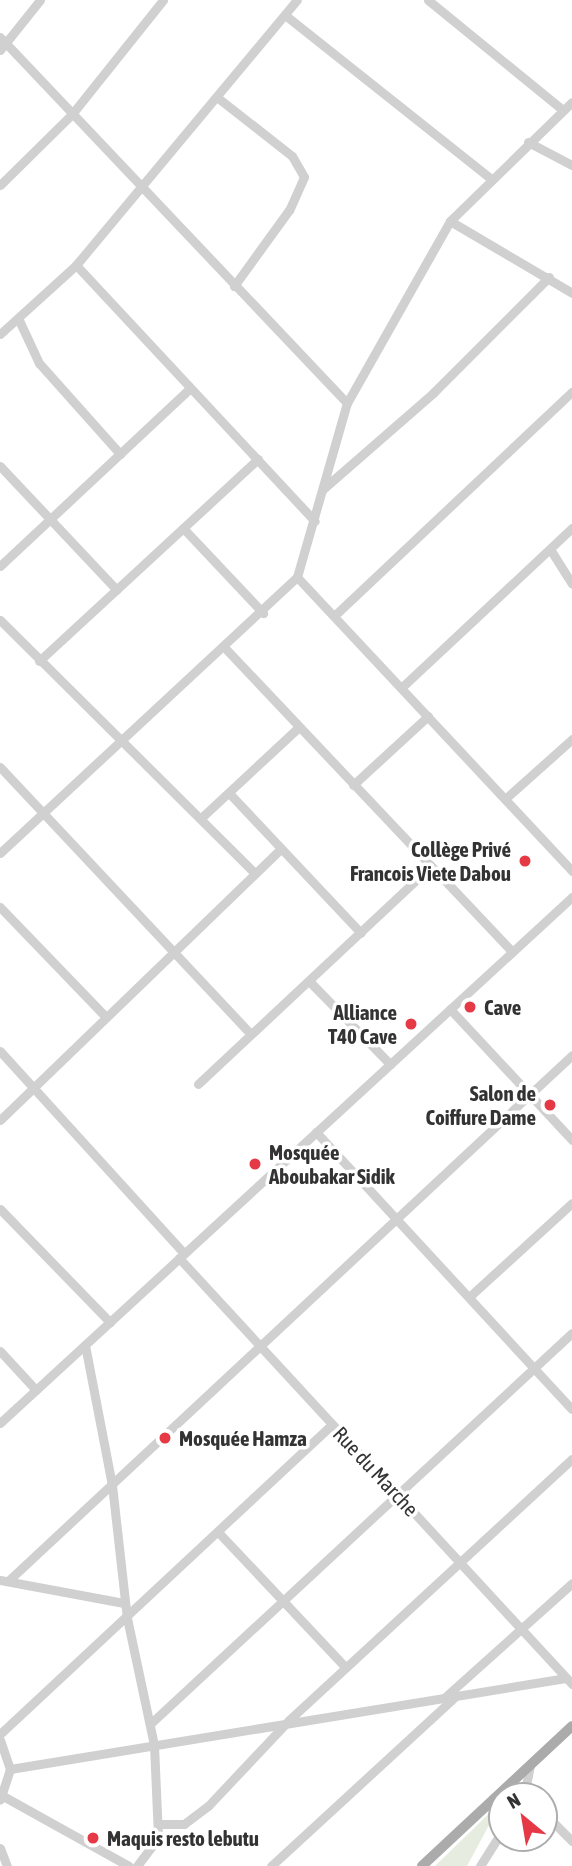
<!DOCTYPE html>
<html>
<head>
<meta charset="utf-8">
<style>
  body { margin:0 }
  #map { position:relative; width:572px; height:1866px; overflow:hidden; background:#fff; font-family:"Asap Condensed",sans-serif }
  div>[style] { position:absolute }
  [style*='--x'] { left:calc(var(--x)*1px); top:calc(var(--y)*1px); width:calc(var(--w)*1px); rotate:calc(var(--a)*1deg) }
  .green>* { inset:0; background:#e6ecdf }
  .minor>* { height:9px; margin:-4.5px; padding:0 4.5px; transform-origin:4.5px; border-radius:4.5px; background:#d0d0d0 }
  .major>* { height:10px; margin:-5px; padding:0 5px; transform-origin:5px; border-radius:5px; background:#ababab }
  .dots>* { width:19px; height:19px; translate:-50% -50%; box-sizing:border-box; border:4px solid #fff; border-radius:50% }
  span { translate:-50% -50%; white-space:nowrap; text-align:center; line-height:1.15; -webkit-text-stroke:7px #fff; paint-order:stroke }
  .poi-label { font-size:21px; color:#333; font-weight:700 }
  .right { translate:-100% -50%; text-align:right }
  .left { translate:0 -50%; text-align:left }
  .street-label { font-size:21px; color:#333 }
  .north { position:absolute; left:488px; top:1782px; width:70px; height:70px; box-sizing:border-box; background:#fff; border:2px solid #adadad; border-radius:50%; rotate:330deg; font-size:19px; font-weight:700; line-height:28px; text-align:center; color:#333 }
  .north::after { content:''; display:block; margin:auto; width:24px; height:32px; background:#e63946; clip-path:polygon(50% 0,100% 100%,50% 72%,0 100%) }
</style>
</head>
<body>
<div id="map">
  <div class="green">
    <i style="clip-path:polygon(502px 1801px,467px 1866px,435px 1866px)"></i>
  </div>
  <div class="minor">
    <i style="--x:428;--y:0;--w:174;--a:39.2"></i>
    <i style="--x:285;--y:15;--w:262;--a:38.5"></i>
    <i style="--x:0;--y:37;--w:504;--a:46.53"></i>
    <i style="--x:0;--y:50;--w:64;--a:-51.3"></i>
    <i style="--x:218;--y:98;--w:94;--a:38.1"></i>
    <i style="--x:292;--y:156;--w:24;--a:60"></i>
    <i style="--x:304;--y:177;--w:36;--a:114"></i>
    <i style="--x:289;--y:210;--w:94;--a:125.9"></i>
    <i style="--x:528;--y:142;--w:50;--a:27.6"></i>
    <i style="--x:0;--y:185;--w:101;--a:-44.6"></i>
    <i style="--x:72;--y:114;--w:146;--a:-51.4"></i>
    <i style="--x:450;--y:221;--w:142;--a:30.5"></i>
    <i style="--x:76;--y:265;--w:350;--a:47"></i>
    <i style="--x:18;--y:318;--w:50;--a:65"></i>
    <i style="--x:39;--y:363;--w:122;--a:48.3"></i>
    <i style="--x:0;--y:334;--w:103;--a:-42.2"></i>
    <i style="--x:76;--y:265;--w:345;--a:-50.2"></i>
    <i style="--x:0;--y:466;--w:170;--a:46.7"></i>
    <i style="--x:323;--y:489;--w:146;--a:-41.1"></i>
    <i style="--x:433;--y:393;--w:164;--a:-45"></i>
    <i style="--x:183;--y:528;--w:117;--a:46.7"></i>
    <i style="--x:550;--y:549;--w:41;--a:57.8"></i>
    <i style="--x:0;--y:566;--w:260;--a:-43.1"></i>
    <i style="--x:297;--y:577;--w:403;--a:46.9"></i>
    <i style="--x:334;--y:616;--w:327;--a:-43.3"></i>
    <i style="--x:0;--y:620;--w:359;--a:44.8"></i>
    <i style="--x:225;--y:648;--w:418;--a:46.6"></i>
    <i style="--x:39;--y:661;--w:298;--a:-42.7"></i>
    <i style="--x:401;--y:688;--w:234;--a:-43.1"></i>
    <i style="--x:0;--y:767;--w:366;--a:46.8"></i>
    <i style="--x:353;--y:785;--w:102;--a:-42.6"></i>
    <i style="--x:229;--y:793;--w:192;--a:46.7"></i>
    <i style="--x:505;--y:799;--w:90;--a:-41.8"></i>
    <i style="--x:201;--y:818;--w:132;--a:-42.9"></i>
    <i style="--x:0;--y:853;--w:405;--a:-42.9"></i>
    <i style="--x:297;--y:577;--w:181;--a:-74"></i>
    <i style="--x:347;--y:403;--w:209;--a:-60.5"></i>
    <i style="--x:450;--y:221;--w:170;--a:-44.3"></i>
    <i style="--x:0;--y:907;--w:153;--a:46.1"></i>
    <i style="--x:310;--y:982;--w:115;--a:45.7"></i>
    <i style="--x:450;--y:1009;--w:179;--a:47"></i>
    <i style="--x:0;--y:1051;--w:273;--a:47.7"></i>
    <i style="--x:198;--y:1084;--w:318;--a:-43.1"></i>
    <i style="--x:0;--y:1120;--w:390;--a:-44"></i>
    <i style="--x:316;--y:1132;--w:377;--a:47.3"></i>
    <i style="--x:0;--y:1209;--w:158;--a:45.8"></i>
    <i style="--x:179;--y:1258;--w:580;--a:47.31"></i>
    <i style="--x:469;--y:1297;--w:139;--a:-42.4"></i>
    <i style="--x:85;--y:1345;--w:143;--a:79.1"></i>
    <i style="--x:112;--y:1485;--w:134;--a:83.6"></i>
    <i style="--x:127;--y:1618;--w:130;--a:78"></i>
    <i style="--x:154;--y:1745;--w:93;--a:87.5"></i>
    <i style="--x:158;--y:1838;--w:35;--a:127"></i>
    <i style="--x:0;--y:1351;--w:53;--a:47.3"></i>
    <i style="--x:0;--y:1423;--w:777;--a:-42.6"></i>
    <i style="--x:218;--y:1532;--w:185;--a:46.7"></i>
    <i style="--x:0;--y:1580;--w:126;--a:10.5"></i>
    <i style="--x:8;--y:1581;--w:771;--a:-43"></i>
    <i style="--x:444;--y:1698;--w:172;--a:-41.9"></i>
    <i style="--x:150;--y:1724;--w:575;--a:-42.82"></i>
    <i style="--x:0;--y:1734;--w:454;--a:-43"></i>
    <i style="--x:0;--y:1740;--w:31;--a:71"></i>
    <i style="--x:10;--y:1769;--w:32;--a:108"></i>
    <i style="--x:10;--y:1769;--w:563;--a:-9.3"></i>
    <i style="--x:3;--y:1796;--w:144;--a:29.1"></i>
    <i style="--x:524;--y:1796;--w:32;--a:-79"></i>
    <i style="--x:544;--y:1813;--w:40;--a:45"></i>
    <i style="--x:158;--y:1824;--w:26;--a:0"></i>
    <i style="--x:184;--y:1824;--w:30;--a:-37"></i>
    <i style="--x:208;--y:1806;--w:118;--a:-46.7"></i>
    <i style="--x:289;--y:1720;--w:385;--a:-42.7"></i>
    <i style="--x:0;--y:1848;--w:19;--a:69"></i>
    <i style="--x:271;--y:1866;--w:250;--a:-42.6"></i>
    <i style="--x:480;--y:1866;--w:41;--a:-57.8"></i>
  </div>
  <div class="major">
    <i style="--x:422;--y:1866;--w:205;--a:-43"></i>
  </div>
  <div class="dots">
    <i style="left:525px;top:861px;background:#e63946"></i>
    <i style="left:470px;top:1007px;background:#e63946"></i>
    <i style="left:411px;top:1024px;background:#e63946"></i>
    <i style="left:550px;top:1105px;background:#e63946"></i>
    <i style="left:255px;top:1164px;background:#e63946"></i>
    <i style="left:165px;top:1438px;background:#e63946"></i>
    <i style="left:93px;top:1838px;background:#e63946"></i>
  </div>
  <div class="poi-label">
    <span class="right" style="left:511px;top:861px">Collège Privé<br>Francois Viete Dabou</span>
    <span class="left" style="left:484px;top:1007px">Cave</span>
    <span class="right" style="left:397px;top:1024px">Alliance<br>T40 Cave</span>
    <span class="right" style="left:536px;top:1105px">Salon de<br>Coiffure Dame</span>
    <span class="left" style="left:269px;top:1164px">Mosquée<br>Aboubakar Sidik</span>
    <span class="left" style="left:179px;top:1438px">Mosquée Hamza</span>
    <span class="left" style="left:107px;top:1838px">Maquis resto lebutu</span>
  </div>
  <div class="street-label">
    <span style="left:376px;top:1471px;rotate:47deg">Rue du Marche</span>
  </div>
  <div class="north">N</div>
</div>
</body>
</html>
